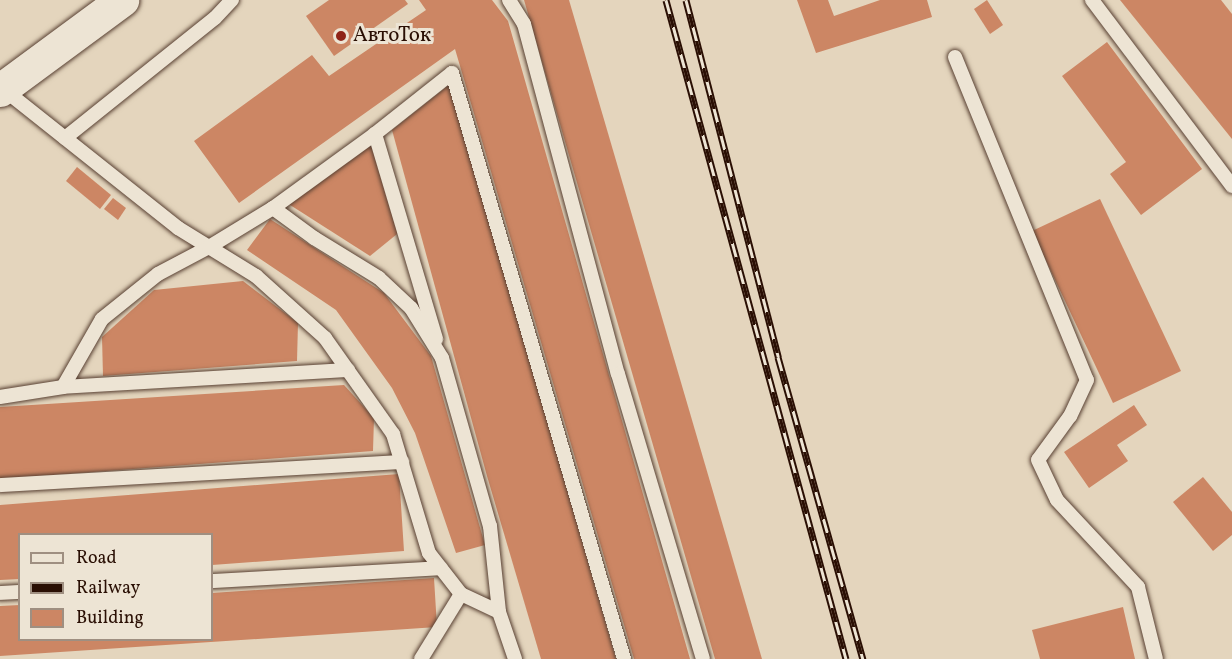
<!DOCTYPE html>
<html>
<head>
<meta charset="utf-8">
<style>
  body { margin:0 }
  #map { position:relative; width:1232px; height:659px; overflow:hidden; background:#e4d5bd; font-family:Vollkorn,serif }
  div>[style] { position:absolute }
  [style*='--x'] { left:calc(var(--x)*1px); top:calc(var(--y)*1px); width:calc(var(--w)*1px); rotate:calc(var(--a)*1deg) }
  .building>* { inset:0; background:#cc8664 }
  .roads { filter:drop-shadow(0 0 2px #584032) drop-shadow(0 0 2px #584032) }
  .lane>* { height:14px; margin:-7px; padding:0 7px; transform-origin:7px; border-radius:7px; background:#ede4d4 }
  .secondary>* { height:33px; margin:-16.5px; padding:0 16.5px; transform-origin:16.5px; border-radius:16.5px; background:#ede4d4 }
  .rail>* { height:7px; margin-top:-3.5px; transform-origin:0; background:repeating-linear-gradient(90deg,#ede4d4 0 14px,#2a0f04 0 28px); box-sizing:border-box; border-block:2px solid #2a0f04 }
  .dots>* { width:16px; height:16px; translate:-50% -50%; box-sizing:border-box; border:3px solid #ede4d4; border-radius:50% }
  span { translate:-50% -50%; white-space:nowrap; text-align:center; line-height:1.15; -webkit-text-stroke:6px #ede4d4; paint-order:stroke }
  .poi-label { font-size:21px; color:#2a0f04 }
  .left { translate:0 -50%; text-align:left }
  .legend { position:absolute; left:18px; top:533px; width:195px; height:108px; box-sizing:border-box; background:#ede4d4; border:2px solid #9f8f81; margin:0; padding:8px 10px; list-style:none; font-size:18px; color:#2a0f04 }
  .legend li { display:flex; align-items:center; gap:12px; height:30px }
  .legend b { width:30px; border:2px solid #9f8f81 }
</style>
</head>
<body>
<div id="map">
  <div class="building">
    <i style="clip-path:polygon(329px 0,405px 0,408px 4px,334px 56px,306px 16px)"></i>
    <i style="clip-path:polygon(419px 0,492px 0,508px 21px,690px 659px,634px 659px,455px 49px,239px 203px,194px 141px,312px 55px,329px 76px,426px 10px)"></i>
    <i style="clip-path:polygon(524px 0,569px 0,762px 659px,715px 659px)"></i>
    <i style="clip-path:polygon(797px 0,828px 0,834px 16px,880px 0,927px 0,932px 17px,816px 53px)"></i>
    <i style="clip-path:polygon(987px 0,1003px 25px,990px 34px,974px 9px)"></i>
    <i style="clip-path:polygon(1120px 0,1221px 0,1232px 14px,1232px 139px)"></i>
    <i style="clip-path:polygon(1107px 42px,1202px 169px,1141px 215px,1110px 174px,1126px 162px,1062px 76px)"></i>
    <i style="clip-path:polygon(450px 84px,616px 659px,541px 659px,487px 476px,392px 130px)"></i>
    <i style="clip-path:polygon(371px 145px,402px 230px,370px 256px,287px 203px)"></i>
    <i style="clip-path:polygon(77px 167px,111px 195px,100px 209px,66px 181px)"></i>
    <i style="clip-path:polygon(113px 198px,126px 208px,118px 220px,104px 209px)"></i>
    <i style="clip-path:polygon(1100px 199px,1181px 371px,1113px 403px,1032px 231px)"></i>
    <i style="clip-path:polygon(270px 219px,384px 293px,431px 356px,485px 545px,456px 553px,415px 433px,392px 388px,336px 310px,247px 250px)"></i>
    <i style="clip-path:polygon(243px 281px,298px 323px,297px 361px,103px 376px,102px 337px,154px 290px)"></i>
    <i style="clip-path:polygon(344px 385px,374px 418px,373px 451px,0 479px,0 407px)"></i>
    <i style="clip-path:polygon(1134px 405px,1147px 425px,1117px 445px,1128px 461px,1089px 488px,1064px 452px)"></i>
    <i style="clip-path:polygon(399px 474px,404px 551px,212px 565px,212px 534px,20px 534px,20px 579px,0 580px,0 505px)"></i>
    <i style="clip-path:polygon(1203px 477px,1232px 512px,1232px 535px,1213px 551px,1173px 502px)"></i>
    <i style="clip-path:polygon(434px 578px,437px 627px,0 656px,0 606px,20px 605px,20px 640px,212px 640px,212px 593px)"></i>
    <i style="clip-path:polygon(1123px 607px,1135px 659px,1040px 659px,1032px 630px)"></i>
  </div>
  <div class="roads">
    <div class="lane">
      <i style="--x:509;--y:0;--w:28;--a:58"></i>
      <i style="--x:524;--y:24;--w:362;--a:75"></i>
      <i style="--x:618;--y:374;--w:297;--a:73.4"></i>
      <i style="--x:1092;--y:0;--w:233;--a:53"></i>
      <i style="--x:955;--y:57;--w:349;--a:67.8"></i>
      <i style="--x:1087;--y:380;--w:40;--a:115"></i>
      <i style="--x:1070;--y:416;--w:54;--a:126"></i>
      <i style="--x:1038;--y:460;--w:44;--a:64.6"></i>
      <i style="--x:1057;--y:500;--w:119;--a:47"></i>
      <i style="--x:1138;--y:587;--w:74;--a:76"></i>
      <i style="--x:2;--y:88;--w:225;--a:38.5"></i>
      <i style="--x:178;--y:228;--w:92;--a:31.6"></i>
      <i style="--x:256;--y:276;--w:93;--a:41.9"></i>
      <i style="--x:325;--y:338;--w:118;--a:54.7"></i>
      <i style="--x:393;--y:434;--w:124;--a:73.2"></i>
      <i style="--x:429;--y:553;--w:52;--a:52"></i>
      <i style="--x:461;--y:594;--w:42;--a:25.3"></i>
      <i style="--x:499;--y:612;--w:50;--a:71.2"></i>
      <i style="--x:375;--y:134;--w:98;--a:-38.4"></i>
      <i style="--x:452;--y:73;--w:611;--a:73.64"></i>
      <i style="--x:65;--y:138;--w:192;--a:-38.7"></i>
      <i style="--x:215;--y:18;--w:25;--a:-47"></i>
      <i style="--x:273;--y:208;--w:126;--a:-36"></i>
      <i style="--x:375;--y:134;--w:214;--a:73.4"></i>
      <i style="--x:348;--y:370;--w:286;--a:176.6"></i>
      <i style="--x:63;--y:387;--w:78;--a:-60.2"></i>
      <i style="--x:102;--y:319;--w:72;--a:-38.8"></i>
      <i style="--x:158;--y:274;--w:58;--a:-27.9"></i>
      <i style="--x:209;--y:247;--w:75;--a:-31.4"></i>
      <i style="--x:273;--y:208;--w:51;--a:36.2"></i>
      <i style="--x:314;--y:238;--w:76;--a:31.6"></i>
      <i style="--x:379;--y:278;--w:44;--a:43.2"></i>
      <i style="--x:411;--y:308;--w:59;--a:58.2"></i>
      <i style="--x:442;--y:358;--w:175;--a:74.1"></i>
      <i style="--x:490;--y:526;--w:86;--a:84"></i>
      <i style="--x:0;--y:397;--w:64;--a:-9"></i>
      <i style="--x:0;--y:485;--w:403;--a:-3.3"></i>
      <i style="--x:212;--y:581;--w:229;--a:-3.2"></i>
      <i style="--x:0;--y:593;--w:20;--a:-3"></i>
      <i style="--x:421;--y:659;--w:76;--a:-58.4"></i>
    </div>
    <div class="secondary">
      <i style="--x:0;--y:90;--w:152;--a:-36.4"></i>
    </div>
  </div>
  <div class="rail">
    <i style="--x:666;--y:0;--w:683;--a:74.72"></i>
    <i style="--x:686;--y:0;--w:369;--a:75.5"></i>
    <i style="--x:778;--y:357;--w:314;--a:74.3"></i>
  </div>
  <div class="dots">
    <i style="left:341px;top:36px;background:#8f2418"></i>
  </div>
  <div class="poi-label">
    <span class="left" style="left:353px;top:36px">АвтоТок</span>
  </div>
  <ul class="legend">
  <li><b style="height:8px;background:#ede4d4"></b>Road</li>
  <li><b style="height:8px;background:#2a0f04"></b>Railway</li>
  <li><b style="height:16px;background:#cc8664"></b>Building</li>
  </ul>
</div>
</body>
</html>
